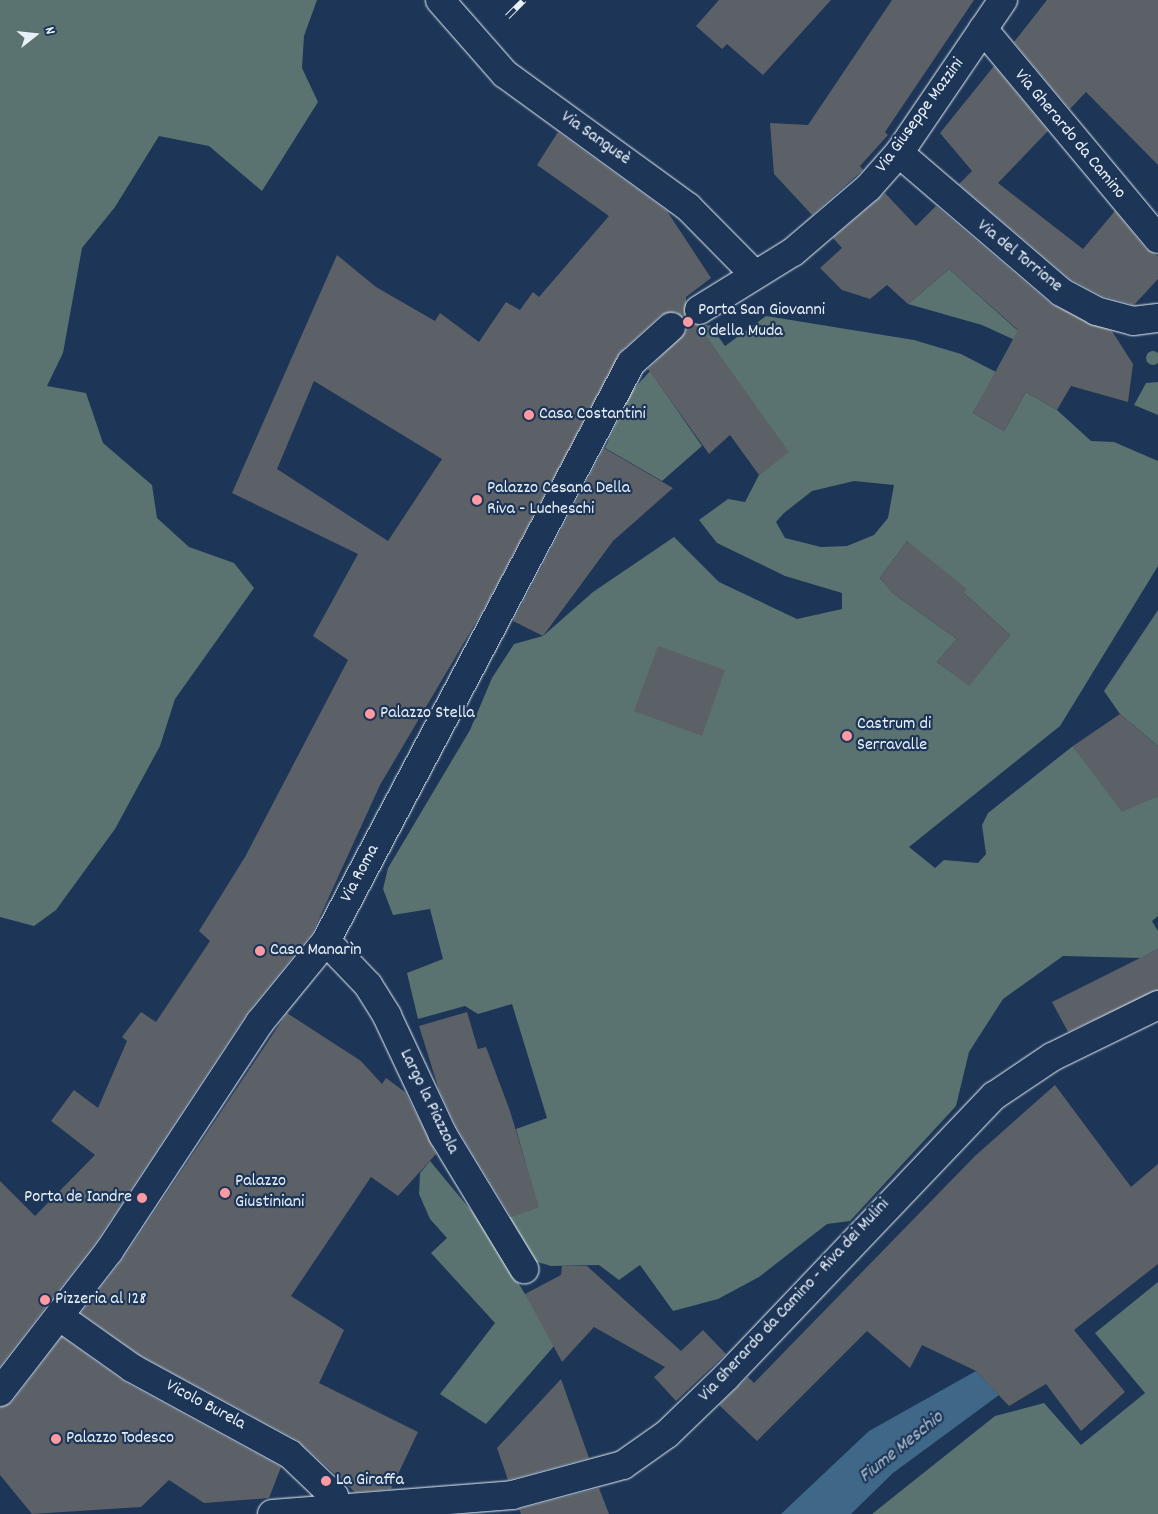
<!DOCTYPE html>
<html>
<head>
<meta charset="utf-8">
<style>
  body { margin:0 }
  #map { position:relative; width:1158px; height:1514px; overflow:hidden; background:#1d3557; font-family:Dekko,sans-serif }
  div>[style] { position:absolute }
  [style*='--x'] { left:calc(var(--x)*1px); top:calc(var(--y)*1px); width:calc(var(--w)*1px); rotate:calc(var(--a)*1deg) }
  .green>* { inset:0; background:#5a7370 }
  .round { border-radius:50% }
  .water>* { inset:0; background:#3f6787 }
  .building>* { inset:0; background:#5c6067 }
  .roads { filter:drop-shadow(0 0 1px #e8f1f8) drop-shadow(0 0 1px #e8f1f8) }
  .pedestrian>* { height:28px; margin:-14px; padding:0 14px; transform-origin:14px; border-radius:14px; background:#1d3557 }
  .minor>* { height:28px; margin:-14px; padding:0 14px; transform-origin:14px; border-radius:14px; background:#1d3557 }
  .tertiary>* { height:28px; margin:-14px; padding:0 14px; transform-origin:14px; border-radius:14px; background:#1d3557 }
  .rail>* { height:5.5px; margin-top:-2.75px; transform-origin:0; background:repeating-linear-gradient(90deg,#1d3557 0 11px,#e8f1f8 0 22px); box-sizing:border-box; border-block:1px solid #e8f1f8 }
  .dots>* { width:14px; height:14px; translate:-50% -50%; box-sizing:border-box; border:2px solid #1d3557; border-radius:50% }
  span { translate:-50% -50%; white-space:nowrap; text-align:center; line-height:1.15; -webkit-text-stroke:4.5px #1d3557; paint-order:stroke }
  .street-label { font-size:18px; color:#e8f1f8 }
  .poi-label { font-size:18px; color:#e8f1f8 }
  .left { translate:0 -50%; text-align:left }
  .right { translate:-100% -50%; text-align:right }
  .water-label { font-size:19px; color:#adc1d0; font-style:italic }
  .north { position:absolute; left:10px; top:10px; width:50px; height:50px; -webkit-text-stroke:4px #1d3557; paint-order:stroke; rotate:74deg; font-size:14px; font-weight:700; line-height:20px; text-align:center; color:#e8f1f8 }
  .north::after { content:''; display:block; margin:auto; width:18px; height:22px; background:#e8f1f8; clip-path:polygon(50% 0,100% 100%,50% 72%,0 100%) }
</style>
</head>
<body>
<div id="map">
  <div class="green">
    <i style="clip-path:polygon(0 0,317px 0,304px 36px,302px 68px,318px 102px,262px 191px,209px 146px,159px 136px,115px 207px,82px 248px,63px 353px,47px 386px,86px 393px,103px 443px,152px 485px,157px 518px,189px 547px,234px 563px,254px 588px,175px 699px,160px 746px,115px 829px,56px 910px,34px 926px,0 917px)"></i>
    <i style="clip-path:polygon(949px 269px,1043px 353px,982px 325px,908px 304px)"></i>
    <i style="clip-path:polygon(evenodd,766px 316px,914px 340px,961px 354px,996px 372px,973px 413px,1004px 431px,1026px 392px,1057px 410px,1091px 441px,1114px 442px,1158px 461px,1158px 566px,1060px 726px,909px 847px,935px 868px,944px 860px,978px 863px,986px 854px,982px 825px,988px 813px,1073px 746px,1122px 811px,1158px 796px,1158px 916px,1152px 921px,1158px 931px,1158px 949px,1141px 958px,1063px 956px,1003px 999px,969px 1052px,956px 1106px,850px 1221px,827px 1224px,759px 1277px,718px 1299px,673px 1311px,640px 1265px,619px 1280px,599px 1265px,551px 1266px,534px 1261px,502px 1220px,538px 1207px,516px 1129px,547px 1118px,512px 1004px,478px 1014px,465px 1006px,418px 1019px,407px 973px,443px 959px,430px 909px,393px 915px,383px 889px,388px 868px,470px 730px,492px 678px,514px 644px,543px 636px,593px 592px,674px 537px,719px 582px,797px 619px,842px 609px,842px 593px,785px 576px,717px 543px,699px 520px,728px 499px,745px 502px,759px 475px,788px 452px,702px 331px,710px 325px,725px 346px,766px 316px,854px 481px,894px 485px,888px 518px,874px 535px,847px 546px,821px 547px,785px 538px,776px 522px,784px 513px,812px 491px,854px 481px,766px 316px,907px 541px,1010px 635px,969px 685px,937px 662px,957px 639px,894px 594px,880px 578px,907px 541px)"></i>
    <i class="round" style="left:1146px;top:351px;width:14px;height:14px"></i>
    <i style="clip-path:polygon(650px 371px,702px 446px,662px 481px,605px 448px,631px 392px)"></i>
    <i style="clip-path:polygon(1158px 382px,1158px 415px,1134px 405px,1146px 383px)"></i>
    <i style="clip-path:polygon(1158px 610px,1158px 746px,1120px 714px,1104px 691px)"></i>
    <i style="clip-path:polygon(430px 1161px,484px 1226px,525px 1294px,562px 1337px,486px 1424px,440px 1394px,495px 1323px,431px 1253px,447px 1238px,430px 1219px,419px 1194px,420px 1173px)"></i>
    <i style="clip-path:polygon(1158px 1282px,1158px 1514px,872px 1514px,995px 1416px,1044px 1403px,1081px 1445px,1145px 1393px,1095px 1333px)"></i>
  </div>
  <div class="water">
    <i style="clip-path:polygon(976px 1371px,999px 1395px,893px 1473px,851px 1514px,781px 1514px,869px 1431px)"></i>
  </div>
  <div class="building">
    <i style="clip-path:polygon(719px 0,831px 0,763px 75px,727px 44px,722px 49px,696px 26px)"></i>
    <i style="clip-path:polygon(892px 0,974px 0,885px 132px,888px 135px,860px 166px,863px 170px,812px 215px,774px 174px,770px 123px,808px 125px)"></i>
    <i style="clip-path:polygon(1047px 0,1158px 0,1158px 165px,1086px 92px,1070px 109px,1014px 42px)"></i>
    <i style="clip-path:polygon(994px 66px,1048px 131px,998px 183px,1083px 249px,1115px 211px,1146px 249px,1158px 256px,1158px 279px,1134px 305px,1102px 296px,1070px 279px,959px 184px,972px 171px,940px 133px)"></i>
    <i style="clip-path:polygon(evenodd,558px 132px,667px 211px,711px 278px,686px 297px,686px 318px,692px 324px,710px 325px,702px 331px,789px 452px,759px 475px,730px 435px,709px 454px,648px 369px,686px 332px,686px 323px,676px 312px,661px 315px,620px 352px,485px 607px,380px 785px,313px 932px,247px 1013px,96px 1242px,0 1366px,0 1181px,35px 1216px,95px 1155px,51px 1121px,74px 1090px,98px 1108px,127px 1041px,122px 1037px,141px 1012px,156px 1022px,210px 941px,199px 931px,245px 857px,348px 660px,313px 636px,358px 554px,232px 493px,337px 255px,376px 287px,435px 321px,440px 313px,479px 342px,506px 302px,520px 310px,533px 292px,539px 297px,609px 216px,537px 165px,558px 132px,314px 381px,442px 459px,388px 541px,277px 469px,314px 381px)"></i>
    <i style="clip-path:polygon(885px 193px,916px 226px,936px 206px,1051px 304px,1112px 331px,1133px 364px,1128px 402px,1071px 386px,1057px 410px,1026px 392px,1004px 431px,973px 413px,1018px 330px,949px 269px,908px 304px,887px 285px,870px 299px,842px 290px,820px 268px,842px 248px,833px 238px)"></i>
    <i style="clip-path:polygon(604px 448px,673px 488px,613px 541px,543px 636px,513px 621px)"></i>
    <i style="clip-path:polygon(907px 541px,967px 589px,964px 593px,1010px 635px,969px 686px,937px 662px,957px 639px,894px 594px,880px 578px)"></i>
    <i style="clip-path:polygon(658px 646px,725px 670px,702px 736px,634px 711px)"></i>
    <i style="clip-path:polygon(1120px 714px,1158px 746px,1158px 796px,1122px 812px,1073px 746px)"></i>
    <i style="clip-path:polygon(1158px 949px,1158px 990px,1068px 1032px,1052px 1002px)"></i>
    <i style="clip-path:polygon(467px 1012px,478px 1049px,486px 1047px,510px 1111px,539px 1207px,511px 1217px,457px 1128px,439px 1090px,419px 1026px)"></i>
    <i style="clip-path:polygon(287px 1013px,361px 1061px,382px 1084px,386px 1078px,405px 1092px,436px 1154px,398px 1196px,371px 1177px,291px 1296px,344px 1330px,319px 1383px,418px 1432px,391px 1489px,355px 1492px,297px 1440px,140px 1355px,81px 1313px,122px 1260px)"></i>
    <i style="clip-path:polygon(1055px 1085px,1131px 1187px,1158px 1164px,1158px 1264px,1074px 1330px,1125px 1392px,1081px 1431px,1046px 1384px,1009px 1406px,976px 1371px,922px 1345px,910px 1368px,867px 1331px,757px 1441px,719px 1405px,748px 1377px,754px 1383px,975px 1156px)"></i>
    <i style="clip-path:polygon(562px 1266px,587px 1266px,681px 1351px,703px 1330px,726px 1354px,676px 1401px,654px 1377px,665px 1367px,594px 1327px,562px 1362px,525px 1294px,561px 1275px)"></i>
    <i style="clip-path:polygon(62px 1337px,125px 1382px,281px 1467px,269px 1498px,204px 1503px,169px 1480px,141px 1507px,32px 1514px,0 1475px,0 1407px,12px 1402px)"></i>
    <i style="clip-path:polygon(561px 1379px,589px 1458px,508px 1480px,497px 1448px)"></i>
    <i style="clip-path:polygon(599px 1488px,609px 1514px,521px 1514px,519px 1509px)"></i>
  </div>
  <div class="roads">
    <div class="pedestrian">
      <i style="--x:60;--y:1317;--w:88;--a:35.3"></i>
      <i style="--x:132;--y:1368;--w:180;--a:28.6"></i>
      <i style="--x:290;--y:1454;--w:61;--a:43.7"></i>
      <i style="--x:334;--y:1496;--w:13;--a:86"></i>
    </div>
    <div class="minor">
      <i style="--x:440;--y:0;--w:98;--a:48.7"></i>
      <i style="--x:505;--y:74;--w:226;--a:36"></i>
      <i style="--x:688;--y:207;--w:95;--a:45.4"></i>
      <i style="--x:983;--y:29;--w:273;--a:50.2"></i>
      <i style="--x:899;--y:153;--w:213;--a:40.6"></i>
      <i style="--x:1061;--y:292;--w:40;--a:28"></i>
      <i style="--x:1096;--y:311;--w:38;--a:15"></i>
      <i style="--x:1133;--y:321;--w:25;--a:-7"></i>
      <i style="--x:699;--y:310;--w:110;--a:-31.7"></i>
      <i style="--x:793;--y:252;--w:99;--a:-40.5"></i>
      <i style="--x:868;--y:188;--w:47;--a:-48.5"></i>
      <i style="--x:899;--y:153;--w:185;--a:-55.8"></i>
      <i style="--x:326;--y:941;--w:61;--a:46.3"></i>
      <i style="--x:368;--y:985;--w:36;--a:58"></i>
      <i style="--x:387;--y:1016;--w:132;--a:64.8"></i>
      <i style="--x:443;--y:1135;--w:157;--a:58.8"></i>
      <i style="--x:0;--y:1392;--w:178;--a:-52.3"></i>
      <i style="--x:109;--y:1251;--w:274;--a:-56.6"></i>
      <i style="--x:260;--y:1022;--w:104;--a:-50.8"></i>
      <i style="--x:326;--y:941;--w:654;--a:-62.18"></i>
      <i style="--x:631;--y:363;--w:54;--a:-42"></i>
    </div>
    <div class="tertiary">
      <i style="--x:272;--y:1514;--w:241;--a:-4.5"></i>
      <i style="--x:512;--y:1495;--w:115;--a:-15.1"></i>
      <i style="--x:623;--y:1465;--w:54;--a:-35.2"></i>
      <i style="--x:667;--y:1434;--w:83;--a:-44"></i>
      <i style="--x:727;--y:1376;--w:387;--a:-46.4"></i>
      <i style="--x:994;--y:1096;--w:70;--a:-33.9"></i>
      <i style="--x:1052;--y:1057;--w:118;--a:-26.1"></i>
    </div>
  </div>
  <div class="rail">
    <i style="--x:507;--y:17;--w:24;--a:-45"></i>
  </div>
  <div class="dots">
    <i style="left:688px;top:322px;background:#ff9aa2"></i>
    <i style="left:529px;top:415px;background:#ff9aa2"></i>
    <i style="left:477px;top:500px;background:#ff9aa2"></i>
    <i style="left:370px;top:714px;background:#ff9aa2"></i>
    <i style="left:847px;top:736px;background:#ff9aa2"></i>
    <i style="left:260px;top:951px;background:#ff9aa2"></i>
    <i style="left:225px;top:1193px;background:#ff9aa2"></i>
    <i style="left:142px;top:1198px;background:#ff9aa2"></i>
    <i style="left:45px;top:1300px;background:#ff9aa2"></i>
    <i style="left:56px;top:1439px;background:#ff9aa2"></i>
    <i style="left:326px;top:1481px;background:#ff9aa2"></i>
  </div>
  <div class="street-label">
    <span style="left:921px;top:116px;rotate:-54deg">Via Giuseppe Mazzini</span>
    <span style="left:1069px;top:135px;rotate:50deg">Via Gherardo da Camino</span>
    <span style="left:595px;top:139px;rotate:35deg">Via Sangusè</span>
    <span style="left:1019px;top:257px;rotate:39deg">Via del Torrione</span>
    <span style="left:361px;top:874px;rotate:-62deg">Via Roma</span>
    <span style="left:428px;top:1102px;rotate:64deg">Largo la Piazzola</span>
    <span style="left:795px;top:1301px;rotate:-47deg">Via Gherardo da Camino - Riva dei Mulini</span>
    <span style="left:205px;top:1406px;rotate:28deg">Vicolo Burela</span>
  </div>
  <div class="poi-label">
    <span class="left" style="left:698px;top:322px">Porta San Giovanni<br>o della Muda</span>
    <span class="left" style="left:539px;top:415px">Casa Costantini</span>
    <span class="left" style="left:487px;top:500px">Palazzo Cesana Della<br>Riva - Lucheschi</span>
    <span class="left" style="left:380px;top:714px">Palazzo Stella</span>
    <span class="left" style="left:857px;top:736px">Castrum di<br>Serravalle</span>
    <span class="left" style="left:270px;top:951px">Casa Manarìn</span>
    <span class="left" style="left:235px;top:1193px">Palazzo<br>Giustiniani</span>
    <span class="right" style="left:132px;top:1198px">Porta de Iandre</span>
    <span class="left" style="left:55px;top:1300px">Pizzeria al 128</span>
    <span class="left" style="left:66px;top:1439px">Palazzo Todesco</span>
    <span class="left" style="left:336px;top:1481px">La Giraffa</span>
  </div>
  <div class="water-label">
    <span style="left:902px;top:1448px;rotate:-39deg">Fiume Meschio</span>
  </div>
  <div class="north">N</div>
</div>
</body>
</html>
